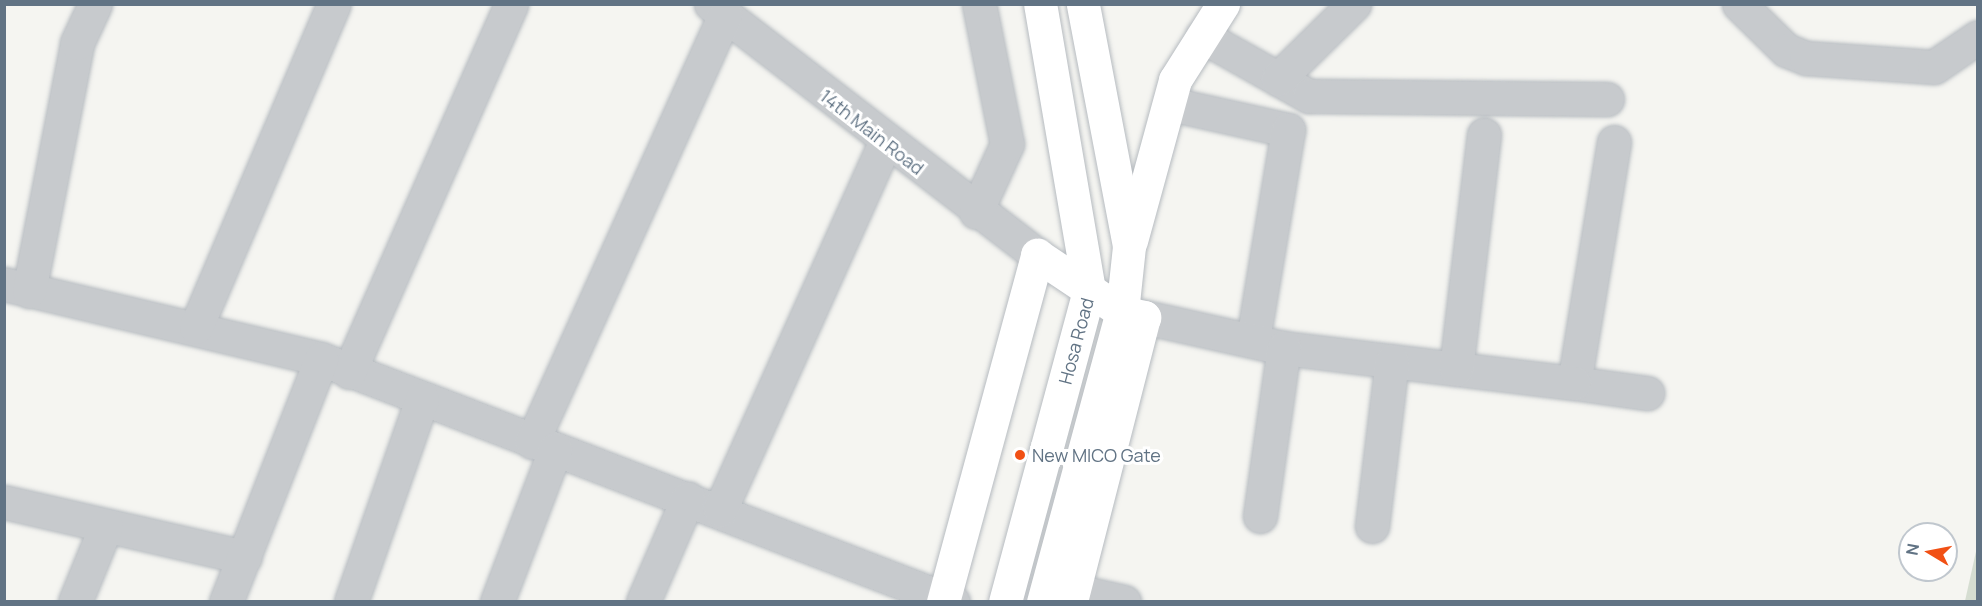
<!DOCTYPE html>
<html>
<head>
<meta charset="utf-8">
<style>
  body { margin:0 }
  #map { position:relative; width:1982px; height:606px; overflow:hidden; background:#f5f5f1; font-family:Manrope,sans-serif }
  div>[style] { position:absolute }
  [style*='--x'] { left:calc(var(--x)*1px); top:calc(var(--y)*1px); width:calc(var(--w)*1px); rotate:calc(var(--a)*1deg) }
  .green>* { inset:0; background:#d5ddd1 }
  .roads { filter:drop-shadow(0 0 2px #b6bbc0) drop-shadow(0 0 2px #b6bbc0) }
  .street>* { height:33px; margin:-16.5px; padding:0 16.5px; transform-origin:16.5px; border-radius:16.5px; background:#c7cacd }
  .secondary>* { height:33px; margin:-16.5px; padding:0 16.5px; transform-origin:16.5px; border-radius:16.5px; background:#fff }
  .dots>* { width:16px; height:16px; translate:-50% -50%; box-sizing:border-box; border:3px solid #fff; border-radius:50% }
  span { translate:-50% -50%; white-space:nowrap; text-align:center; line-height:1.15; -webkit-text-stroke:6px #fff; paint-order:stroke }
  .street-label { font-size:18px; color:#617384 }
  .poi-label { font-size:18px; color:#617384 }
  .left { translate:0 -50%; text-align:left }
  .frame { position:absolute; inset:0; border:6px solid #617384; pointer-events:none }
  .north { position:absolute; left:1898px; top:522px; width:60px; height:60px; box-sizing:border-box; background:#fff; border:2px solid #c0c7ce; border-radius:50%; rotate:280deg; font-size:16px; font-weight:700; line-height:24px; text-align:center; color:#617384 }
  .north::after { content:''; display:block; margin:auto; width:21px; height:27px; background:#f15014; clip-path:polygon(50% 0,100% 100%,50% 72%,0 100%) }
</style>
</head>
<body>
<div id="map">
  <div class="green">
    <i style="clip-path:polygon(1977px 547px,1977px 601px,1965px 601px)"></i>
  </div>
  <div class="roads">
    <div class="street">
      <i style="--x:711;--y:4;--w:411;--a:37.6"></i>
      <i style="--x:1739;--y:4;--w:66;--a:44.4"></i>
      <i style="--x:1786;--y:50;--w:22;--a:22"></i>
      <i style="--x:1806;--y:58;--w:128;--a:4"></i>
      <i style="--x:1934;--y:67;--w:53;--a:-34.3"></i>
      <i style="--x:1202;--y:36;--w:123;--a:29.3"></i>
      <i style="--x:1309;--y:96;--w:298;--a:0.6"></i>
      <i style="--x:1278;--y:79;--w:107;--a:-44.6"></i>
      <i style="--x:1170;--y:104;--w:121;--a:12.4"></i>
      <i style="--x:1288;--y:130;--w:213;--a:99.5"></i>
      <i style="--x:1614;--y:142;--w:244;--a:99.4"></i>
      <i style="--x:1574;--y:383;--w:74;--a:7.8"></i>
      <i style="--x:976;--y:212;--w:75;--a:-65.5"></i>
      <i style="--x:1007;--y:144;--w:143;--a:-101.3"></i>
      <i style="--x:4;--y:284;--w:326;--a:13.3"></i>
      <i style="--x:321;--y:359;--w:677;--a:21.03"></i>
      <i style="--x:29;--y:291;--w:253;--a:-79"></i>
      <i style="--x:77;--y:43;--w:43;--a:-65.2"></i>
      <i style="--x:1144;--y:317;--w:143;--a:12.5"></i>
      <i style="--x:1284;--y:348;--w:292;--a:6.9"></i>
      <i style="--x:196;--y:327;--w:351;--a:-66.9"></i>
      <i style="--x:1456;--y:369;--w:236;--a:-83.2"></i>
      <i style="--x:349;--y:372;--w:402;--a:-66.2"></i>
      <i style="--x:532;--y:442;--w:469;--a:-65.7"></i>
      <i style="--x:4;--y:502;--w:247;--a:12.9"></i>
      <i style="--x:720;--y:510;--w:402;--a:-65.8"></i>
      <i style="--x:1260;--y:516;--w:170;--a:-81.9"></i>
      <i style="--x:1372;--y:526;--w:166;--a:-83.1"></i>
      <i style="--x:1048;--y:585;--w:78;--a:12.6"></i>
      <i style="--x:75;--y:602;--w:82;--a:-67.8"></i>
      <i style="--x:226;--y:602;--w:261;--a:-68.6"></i>
      <i style="--x:351;--y:602;--w:215;--a:-70.7"></i>
      <i style="--x:497;--y:602;--w:163;--a:-69.1"></i>
      <i style="--x:643;--y:602;--w:113;--a:-66.6"></i>
    </div>
    <div class="secondary">
      <i style="--x:1131;--y:241;--w:167;--a:-74.7"></i>
      <i style="--x:1175;--y:80;--w:90;--a:-57.7"></i>
      <i style="--x:943;--y:602;--w:360;--a:-74.8"></i>
      <i style="--x:1037;--y:255;--w:102;--a:33.8"></i>
      <i style="--x:1122;--y:312;--w:23;--a:13"></i>
      <i style="--x:1144;--y:317;--w:294;--a:104.4"></i>
      <i style="--x:1005;--y:602;--w:323;--a:-74.9"></i>
      <i style="--x:1089;--y:290;--w:290;--a:-99.7"></i>
      <i style="--x:1043;--y:602;--w:301;--a:-74.8"></i>
      <i style="--x:1122;--y:312;--w:66;--a:-83.9"></i>
      <i style="--x:1129;--y:246;--w:246;--a:-100.8"></i>
    </div>
  </div>
  <div class="dots">
    <i style="left:1020px;top:455px;background:#f15014"></i>
  </div>
  <div class="street-label">
    <span style="left:872px;top:132px;rotate:38deg">14th Main Road</span>
    <span style="left:1076px;top:341px;rotate:-75deg">Hosa Road</span>
  </div>
  <div class="poi-label">
    <span class="left" style="left:1032px;top:455px">New MICO Gate</span>
  </div>
  <div class="frame"></div>
  <div class="north">N</div>
</div>
</body>
</html>
